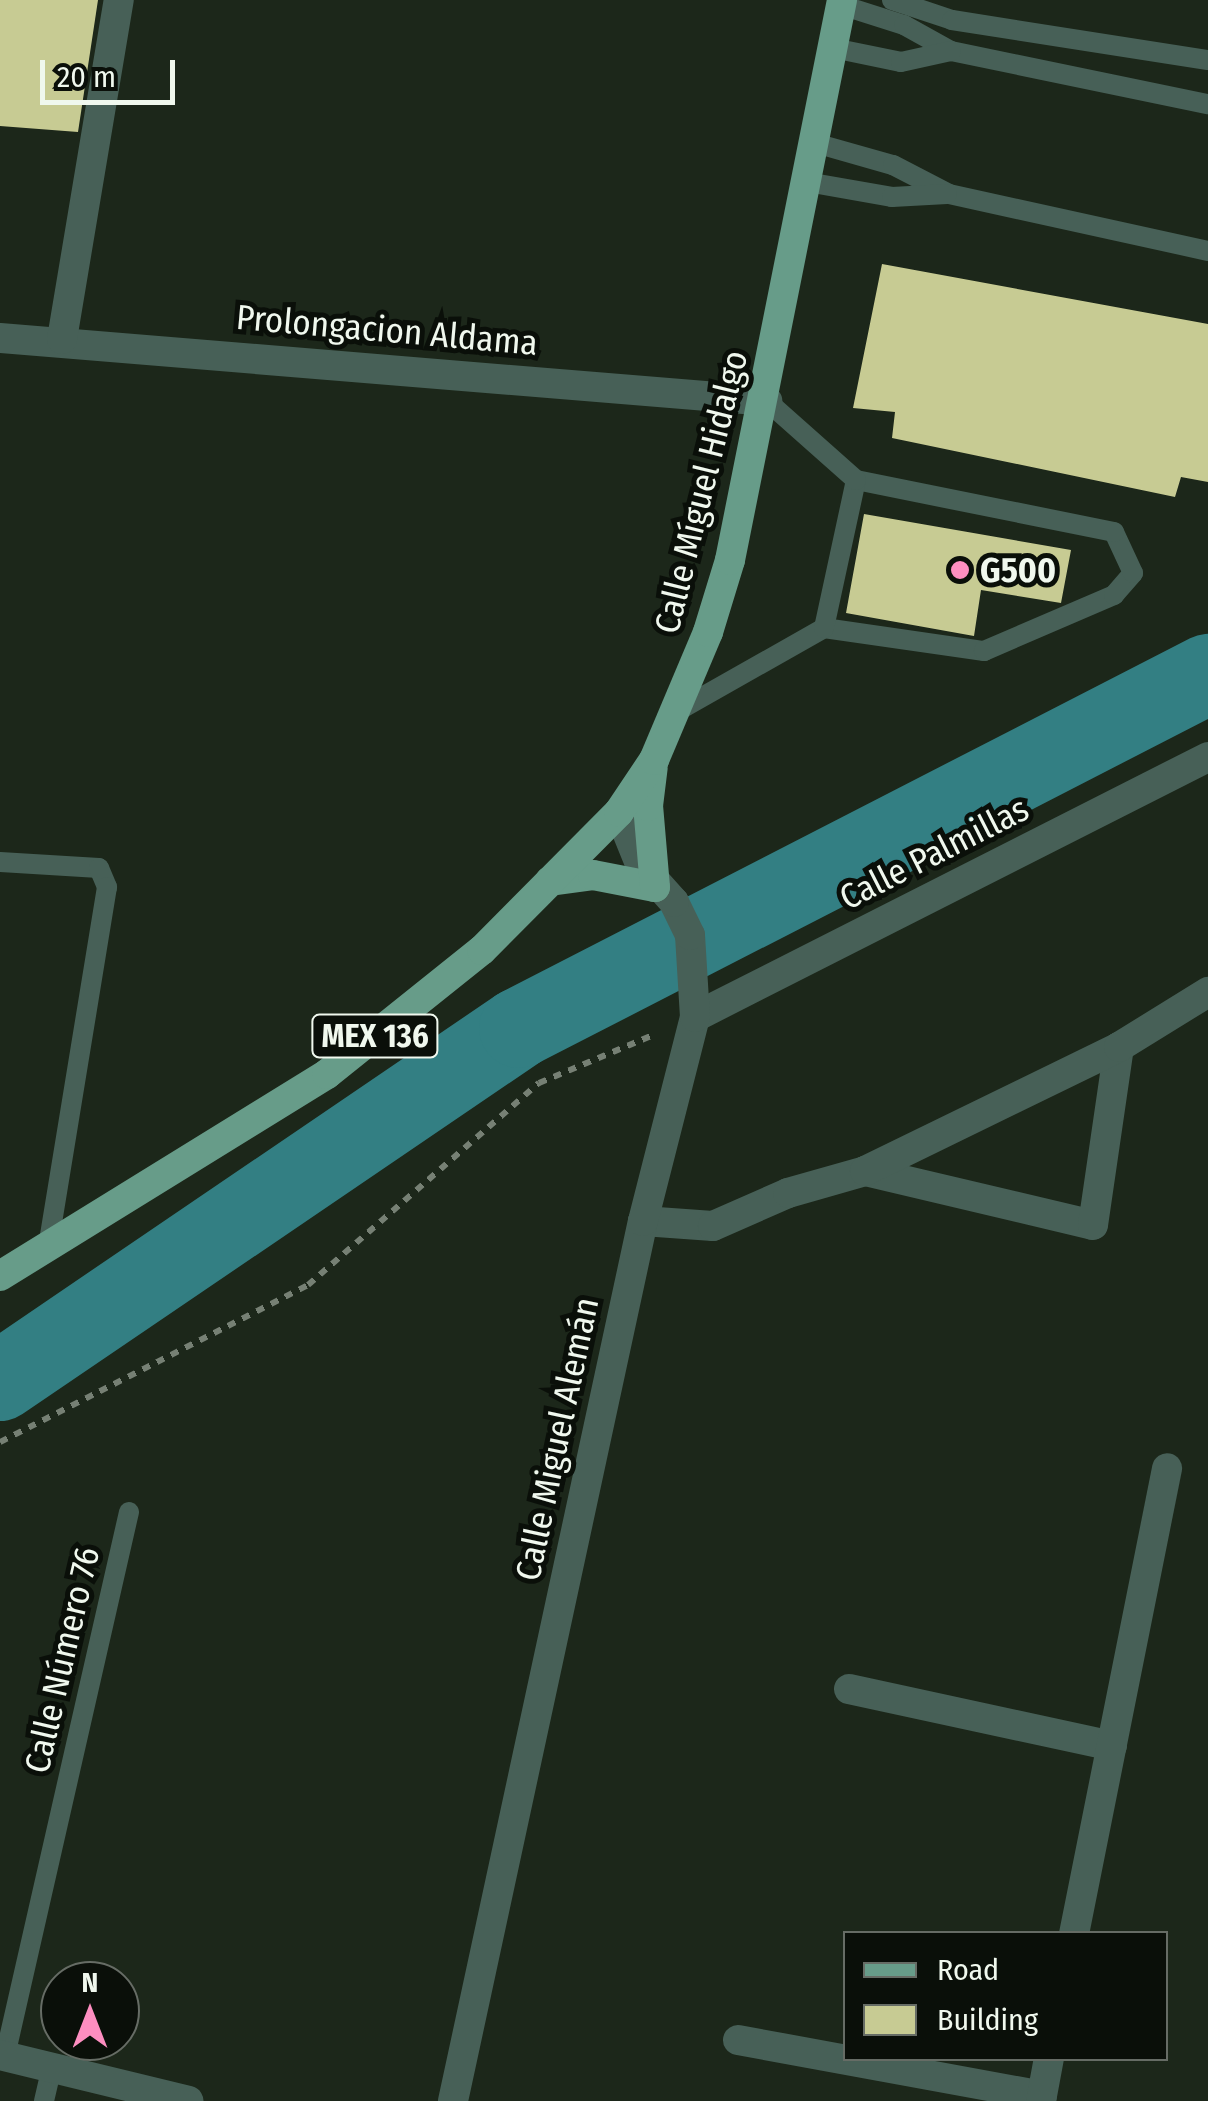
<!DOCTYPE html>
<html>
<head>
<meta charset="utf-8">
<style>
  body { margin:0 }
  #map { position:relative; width:1208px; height:2101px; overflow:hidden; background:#1c271a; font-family:"Fira Sans Condensed",sans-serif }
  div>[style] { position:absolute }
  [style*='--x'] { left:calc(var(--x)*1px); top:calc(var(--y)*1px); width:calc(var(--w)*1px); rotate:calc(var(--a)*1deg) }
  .river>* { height:80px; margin:-40px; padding:0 40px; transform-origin:40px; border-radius:40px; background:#337f83 }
  .building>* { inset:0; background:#c7cb93 }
  .path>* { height:6px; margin-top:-3px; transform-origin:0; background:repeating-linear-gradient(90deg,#768074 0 8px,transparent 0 16px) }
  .lane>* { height:20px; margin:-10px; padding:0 10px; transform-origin:10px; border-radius:10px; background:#476057 }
  .street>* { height:30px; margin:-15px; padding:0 15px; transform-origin:15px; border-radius:15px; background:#476057 }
  .primary>* { height:30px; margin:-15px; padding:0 15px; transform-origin:15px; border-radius:15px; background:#679c89 }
  .dots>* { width:28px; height:28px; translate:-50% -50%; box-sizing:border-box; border:5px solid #0a0f09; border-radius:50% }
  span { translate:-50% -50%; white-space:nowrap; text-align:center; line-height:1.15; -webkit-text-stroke:10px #0a0f09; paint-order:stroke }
  .shield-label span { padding:2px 8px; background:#0a0f09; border:2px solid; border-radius:8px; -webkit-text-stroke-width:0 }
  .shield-label { font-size:32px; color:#f0f8ee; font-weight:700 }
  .street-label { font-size:35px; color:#f0f8ee }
  .poi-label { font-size:35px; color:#f0f8ee; font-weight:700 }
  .left { translate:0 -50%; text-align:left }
  .legend { position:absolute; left:843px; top:1931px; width:325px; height:130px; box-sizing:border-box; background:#0a0f09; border:2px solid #666c65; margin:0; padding:12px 18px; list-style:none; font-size:30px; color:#f0f8ee }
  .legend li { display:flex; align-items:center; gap:20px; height:50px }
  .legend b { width:50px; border:2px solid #666c65 }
  .north { position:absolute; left:40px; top:1961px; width:100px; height:100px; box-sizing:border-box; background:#0a0f09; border:2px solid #666c65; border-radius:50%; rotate:0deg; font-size:28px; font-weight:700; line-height:40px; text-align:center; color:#f0f8ee }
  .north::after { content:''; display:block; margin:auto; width:35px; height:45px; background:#fd8ec0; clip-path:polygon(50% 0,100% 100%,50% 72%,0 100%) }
  .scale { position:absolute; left:40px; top:60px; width:135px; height:45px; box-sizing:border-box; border:5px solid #f0f8ee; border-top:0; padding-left:12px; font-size:30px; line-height:35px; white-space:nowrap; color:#f0f8ee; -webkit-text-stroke:8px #0a0f09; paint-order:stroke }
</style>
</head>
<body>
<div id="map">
  <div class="river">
    <i style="--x:0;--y:1381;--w:628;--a:-34.22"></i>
    <i style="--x:519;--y:1028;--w:775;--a:-27.19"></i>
  </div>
  <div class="building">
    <i style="clip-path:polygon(0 0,98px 0,78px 132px,0 126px)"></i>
    <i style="clip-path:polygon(882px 264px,1208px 324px,1208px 482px,1181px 477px,1175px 497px,892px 438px,895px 412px,853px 408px)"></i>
    <i style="clip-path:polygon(864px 514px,1071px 550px,1061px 603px,981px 590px,974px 636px,846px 613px)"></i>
  </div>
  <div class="path">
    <i style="--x:0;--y:1442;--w:346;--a:-27"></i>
    <i style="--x:308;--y:1285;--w:307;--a:-41.2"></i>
    <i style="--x:539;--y:1083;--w:121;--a:-22.8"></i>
  </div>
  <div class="lane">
    <i style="--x:892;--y:0;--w:63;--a:18.4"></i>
    <i style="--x:952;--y:20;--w:259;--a:8.9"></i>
    <i style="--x:841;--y:5;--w:66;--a:17.6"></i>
    <i style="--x:904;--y:25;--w:54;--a:29"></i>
    <i style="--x:951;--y:51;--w:262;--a:11.7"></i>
    <i style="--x:833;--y:48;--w:69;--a:11.6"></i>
    <i style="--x:901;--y:62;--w:51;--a:-12.4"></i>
    <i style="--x:815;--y:143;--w:81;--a:15.8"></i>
    <i style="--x:893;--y:165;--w:63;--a:27.4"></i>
    <i style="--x:949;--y:194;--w:265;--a:12.4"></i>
    <i style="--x:807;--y:182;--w:86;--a:10"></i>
    <i style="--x:892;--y:197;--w:55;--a:-3.1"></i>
    <i style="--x:824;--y:628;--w:162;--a:8.2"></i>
    <i style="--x:984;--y:651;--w:142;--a:-23.3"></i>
    <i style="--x:1114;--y:595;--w:29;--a:-49"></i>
    <i style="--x:1133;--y:573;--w:45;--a:-114.9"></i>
    <i style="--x:1114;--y:532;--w:263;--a:-168.6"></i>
    <i style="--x:674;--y:713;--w:172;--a:-29.5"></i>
    <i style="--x:824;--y:628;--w:151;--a:-77.8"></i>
    <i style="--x:856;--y:480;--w:119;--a:-138.4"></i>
    <i style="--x:0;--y:862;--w:99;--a:3.5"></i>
    <i style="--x:99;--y:868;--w:21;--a:67"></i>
    <i style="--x:107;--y:887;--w:366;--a:99.3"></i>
    <i style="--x:5;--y:2056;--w:558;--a:-77.16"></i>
    <i style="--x:44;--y:2101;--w:35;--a:-77"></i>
  </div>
  <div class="street">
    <i style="--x:0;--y:338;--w:770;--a:4.7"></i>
    <i style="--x:62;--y:339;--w:344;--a:-80.5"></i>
    <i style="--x:695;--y:1017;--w:575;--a:-26.88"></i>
    <i style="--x:865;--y:1171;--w:234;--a:13.3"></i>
    <i style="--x:1093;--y:1225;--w:180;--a:-81.7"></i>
    <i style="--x:643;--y:1221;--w:70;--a:4.1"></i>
    <i style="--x:713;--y:1226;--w:82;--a:-23.7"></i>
    <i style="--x:788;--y:1193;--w:80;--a:-15.9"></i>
    <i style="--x:865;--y:1171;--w:283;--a:-26"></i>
    <i style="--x:1119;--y:1047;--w:105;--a:-31.7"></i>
    <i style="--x:849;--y:1689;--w:269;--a:12.2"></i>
    <i style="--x:1074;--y:1934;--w:475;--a:-78.7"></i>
    <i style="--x:738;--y:2040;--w:309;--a:10.4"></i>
    <i style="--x:0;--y:2055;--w:194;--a:13.7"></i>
    <i style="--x:453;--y:2101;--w:900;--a:-77.82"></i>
    <i style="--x:643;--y:1221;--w:211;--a:-75.7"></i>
    <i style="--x:695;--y:1017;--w:82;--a:-93.5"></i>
    <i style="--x:690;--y:935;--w:37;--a:-116"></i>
    <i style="--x:674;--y:902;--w:51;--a:-131.8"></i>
    <i style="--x:640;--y:864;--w:56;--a:-112"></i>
    <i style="--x:1041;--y:2101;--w:44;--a:-79.5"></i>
  </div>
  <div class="primary">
    <i style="--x:550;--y:881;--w:43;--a:-7.9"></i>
    <i style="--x:593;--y:875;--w:63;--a:11"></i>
    <i style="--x:655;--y:887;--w:81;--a:-94.9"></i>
    <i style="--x:648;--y:806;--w:38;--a:-83"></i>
    <i style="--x:0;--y:1276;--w:384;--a:-31.7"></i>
    <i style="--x:327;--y:1074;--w:198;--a:-38.7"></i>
    <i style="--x:482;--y:950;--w:194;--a:-45.2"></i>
    <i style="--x:619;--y:812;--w:63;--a:-56.1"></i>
    <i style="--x:654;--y:760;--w:139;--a:-67.1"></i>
    <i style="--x:708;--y:632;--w:75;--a:-73"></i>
    <i style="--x:730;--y:560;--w:571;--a:-78.69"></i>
  </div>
  <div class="dots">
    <i style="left:960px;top:570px;background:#fd8ec0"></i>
  </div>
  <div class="shield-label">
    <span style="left:375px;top:1036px">MEX 136</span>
  </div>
  <div class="street-label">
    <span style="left:387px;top:330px;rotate:5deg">Prolongacion Aldama</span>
    <span style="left:701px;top:492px;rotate:-76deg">Calle Míguel Hidalgo</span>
    <span style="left:934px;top:853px;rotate:-27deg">Calle Palmillas</span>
    <span style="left:557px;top:1439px;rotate:-78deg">Calle Miguel Alemán</span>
    <span style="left:62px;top:1660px;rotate:-77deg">Calle Número 76</span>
  </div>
  <div class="poi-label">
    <span class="left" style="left:980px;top:570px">G500</span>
  </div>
  <ul class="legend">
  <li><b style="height:12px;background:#679c89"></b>Road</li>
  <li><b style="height:28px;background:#c7cb93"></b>Building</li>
  </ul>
  <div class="north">N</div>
  <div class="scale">20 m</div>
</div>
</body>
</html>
